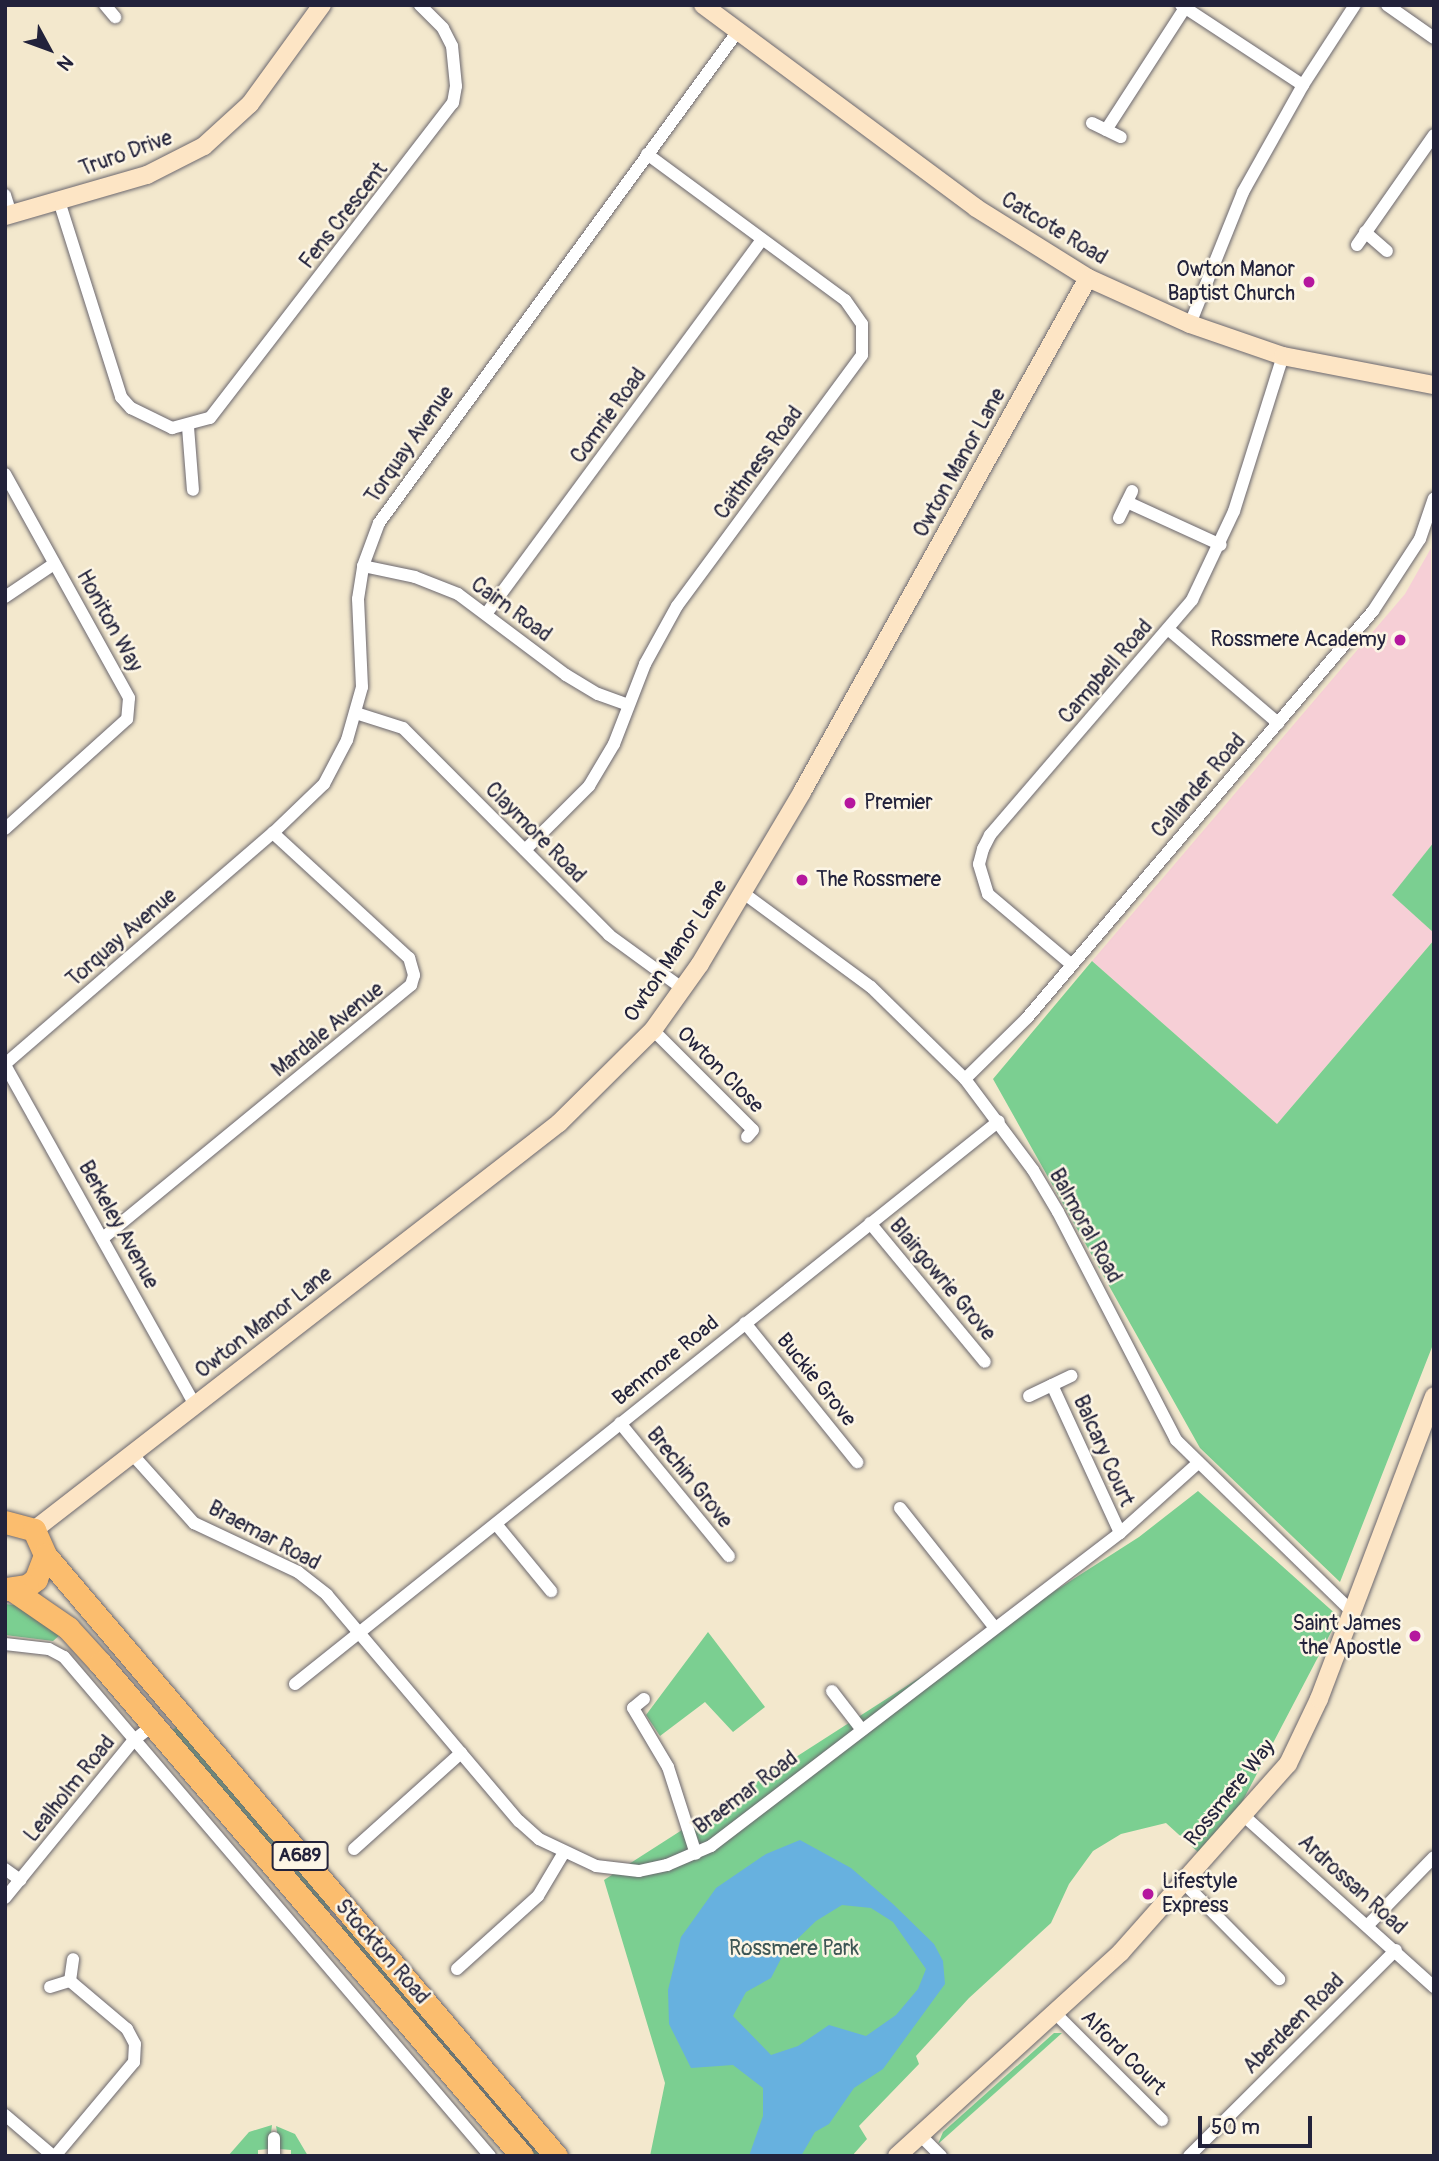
<!DOCTYPE html>
<html>
<head>
<meta charset="utf-8">
<style>
  body { margin:0 }
  #map { position:relative; width:1439px; height:2161px; overflow:hidden; background:#f3e8cd; font-family:Pangolin,sans-serif }
  div>[style] { position:absolute }
  [style*='--x'] { left:calc(var(--x)*1px); top:calc(var(--y)*1px); width:calc(var(--w)*1px); rotate:calc(var(--a)*1deg) }
  .built>* { inset:0; background:#f6cfd6 }
  .green>* { inset:0; background:#7bcf91 }
  .water>* { inset:0; background:#67b1df }
  .roads { filter:drop-shadow(0 0 2px #6b676e) drop-shadow(0 0 2px #6b676e) }
  .street>* { height:12px; margin:-6px; padding:0 6px; transform-origin:6px; border-radius:6px; background:#fff }
  .secondary>* { height:18px; margin:-9px; padding:0 9px; transform-origin:9px; border-radius:9px; background:#fde5c5 }
  .highway>* { height:23px; margin:-11.5px; padding:0 11.5px; transform-origin:11.5px; border-radius:11.5px; background:#fbbd6e }
  .dots>* { width:19px; height:19px; translate:-50% -50%; box-sizing:border-box; border:4px solid #fcf5e5; border-radius:50% }
  span { translate:-50% -50%; white-space:nowrap; text-align:center; line-height:1.15; -webkit-text-stroke:5px #fcf5e5; paint-order:stroke }
  .shield-label span { padding:2px 5px; background:#fcf5e5; border:2px solid; border-radius:5px; -webkit-text-stroke-width:0 }
  .shield-label { font-size:19px; color:#22223b; font-weight:700 }
  .street-label { font-size:21px; color:#22223b }
  .poi-label { font-size:21px; color:#22223b }
  .right { translate:-100% -50%; text-align:right }
  .left { translate:0 -50%; text-align:left }
  .park-label { font-size:21px; color:#3d5655 }
  .frame { position:absolute; inset:0; border:7px solid #22223b; pointer-events:none }
  .north { position:absolute; left:14px; top:14px; width:70px; height:70px; -webkit-text-stroke:5px #fcf5e5; paint-order:stroke; rotate:131deg; font-size:19px; font-weight:700; line-height:28px; text-align:center; color:#22223b }
  .north::after { content:''; display:block; margin:auto; width:24px; height:32px; background:#22223b; clip-path:polygon(50% 0,100% 100%,50% 72%,0 100%) }
  .scale { position:absolute; left:1198px; top:2116px; width:114px; height:32px; box-sizing:border-box; border:4px solid #22223b; border-top:0; padding-left:9px; font-size:21px; line-height:24px; white-space:nowrap; color:#22223b; -webkit-text-stroke:5px #fcf5e5; paint-order:stroke }
</style>
</head>
<body>
<div id="map">
  <div class="built">
    <i style="clip-path:polygon(1431px 548px,1434px 842px,1393px 895px,1434px 933px,1434px 940px,1277px 1124px,1092px 961px,1405px 594px)"></i>
  </div>
  <div class="green">
    <i style="clip-path:polygon(1434px 842px,1434px 933px,1392px 895px)"></i>
    <i style="clip-path:polygon(1434px 940px,1434px 1342px,1340px 1582px,1200px 1448px,993px 1079px,1092px 961px,1277px 1124px)"></i>
    <i style="clip-path:polygon(1198px 1491px,1339px 1617px,1240px 1806px,1199px 1853px,1166px 1823px,1121px 1834px,1093px 1851px,1069px 1884px,1051px 1923px,969px 1998px,916px 2056px,919px 2064px,859px 2126px,867px 2139px,852px 2156px,650px 2156px,665px 2083px,604px 1880px,1139px 1537px)"></i>
    <i style="clip-path:polygon(5px 1604px,15px 1605px,60px 1635px,53px 1641px,5px 1635px)"></i>
    <i style="clip-path:polygon(708px 1632px,765px 1707px,733px 1732px,705px 1702px,660px 1736px,646px 1715px)"></i>
    <i style="clip-path:polygon(177px 1727px,331px 1908px,327px 1912px,170px 1731px)"></i>
    <i style="clip-path:polygon(342px 1925px,348px 1926px,544px 2156px,531px 2156px,338px 1929px)"></i>
    <i style="clip-path:polygon(1054px 2033px,1062px 2033px,938px 2144px,943px 2132px)"></i>
    <i style="clip-path:polygon(272px 2125px,269px 2149px,258px 2150px,258px 2156px,228px 2156px,249px 2132px)"></i>
    <i style="clip-path:polygon(276px 2126px,295px 2134px,308px 2156px,291px 2156px,291px 2150px,280px 2149px)"></i>
  </div>
  <div class="water">
    <i style="clip-path:polygon(evenodd,800px 1840px,851px 1868px,893px 1904px,934px 1944px,943px 1961px,945px 1984px,883px 2069px,854px 2088px,829px 2124px,815px 2132px,801px 2156px,749px 2156px,763px 2116px,763px 2088px,733px 2065px,691px 2068px,669px 2024px,668px 1990px,681px 1937px,716px 1888px,766px 1854px,800px 1840px,842px 1905px,871px 1908px,893px 1922px,926px 1969px,918px 1989px,896px 2015px,866px 2036px,829px 2025px,798px 2046px,771px 2055px,733px 2016px,746px 1992px,771px 1978px,785px 1951px,816px 1921px,842px 1905px)"></i>
  </div>
  <div class="roads">
    <div class="street">
      <i style="--x:105;--y:5;--w:16;--a:50"></i>
      <i style="--x:1181;--y:5;--w:146;--a:33.3"></i>
      <i style="--x:1387;--y:5;--w:57;--a:35.1"></i>
      <i style="--x:1092;--y:123;--w:32;--a:26"></i>
      <i style="--x:1106;--y:130;--w:145;--a:-57.1"></i>
      <i style="--x:5;--y:195;--w:21;--a:73"></i>
      <i style="--x:59;--y:201;--w:206;--a:72.4"></i>
      <i style="--x:121;--y:397;--w:15;--a:48"></i>
      <i style="--x:131;--y:408;--w:46;--a:26"></i>
      <i style="--x:172;--y:428;--w:39;--a:-15"></i>
      <i style="--x:210;--y:418;--w:398;--a:-52.4"></i>
      <i style="--x:453;--y:103;--w:17;--a:-80"></i>
      <i style="--x:456;--y:86;--w:40;--a:-95.7"></i>
      <i style="--x:452;--y:46;--w:20;--a:-117"></i>
      <i style="--x:443;--y:28;--w:33;--a:-135"></i>
      <i style="--x:1365;--y:232;--w:29;--a:41"></i>
      <i style="--x:1357;--y:245;--w:134;--a:-55"></i>
      <i style="--x:1190;--y:324;--w:142;--a:-68.1"></i>
      <i style="--x:1243;--y:192;--w:123;--a:-60.7"></i>
      <i style="--x:1303;--y:85;--w:95;--a:-57"></i>
      <i style="--x:188;--y:427;--w:63;--a:85.5"></i>
      <i style="--x:5;--y:474;--w:256;--a:61"></i>
      <i style="--x:129;--y:698;--w:21;--a:95"></i>
      <i style="--x:127;--y:719;--w:164;--a:138"></i>
      <i style="--x:1127;--y:502;--w:103;--a:24.6"></i>
      <i style="--x:1119;--y:518;--w:30;--a:-64"></i>
      <i style="--x:363;--y:566;--w:53;--a:11.9"></i>
      <i style="--x:415;--y:577;--w:46;--a:21.6"></i>
      <i style="--x:458;--y:594;--w:135;--a:36.9"></i>
      <i style="--x:566;--y:675;--w:37;--a:31"></i>
      <i style="--x:598;--y:694;--w:32;--a:20"></i>
      <i style="--x:5;--y:597;--w:59;--a:-34"></i>
      <i style="--x:486;--y:614;--w:465;--a:-53.6"></i>
      <i style="--x:1168;--y:629;--w:145;--a:40.5"></i>
      <i style="--x:356;--y:713;--w:49;--a:17.7"></i>
      <i style="--x:403;--y:728;--w:292;--a:45.1"></i>
      <i style="--x:609;--y:935;--w:92;--a:36.1"></i>
      <i style="--x:525;--y:850;--w:91;--a:-45"></i>
      <i style="--x:589;--y:786;--w:49;--a:-59.2"></i>
      <i style="--x:614;--y:744;--w:86;--a:-68.8"></i>
      <i style="--x:645;--y:664;--w:66;--a:-61.1"></i>
      <i style="--x:677;--y:606;--w:312;--a:-53.6"></i>
      <i style="--x:862;--y:355;--w:31;--a:-90"></i>
      <i style="--x:862;--y:324;--w:29;--a:-125"></i>
      <i style="--x:845;--y:300;--w:246;--a:-143.6"></i>
      <i style="--x:742;--y:892;--w:160;--a:36.4"></i>
      <i style="--x:871;--y:987;--w:132;--a:44.4"></i>
      <i style="--x:965;--y:1079;--w:114;--a:53.2"></i>
      <i style="--x:1033;--y:1170;--w:49;--a:59.2"></i>
      <i style="--x:1058;--y:1212;--w:257;--a:62.6"></i>
      <i style="--x:1176;--y:1440;--w:248;--a:44.3"></i>
      <i style="--x:1072;--y:965;--w:110;--a:-139.8"></i>
      <i style="--x:988;--y:894;--w:31;--a:-107"></i>
      <i style="--x:979;--y:864;--w:16;--a:-75"></i>
      <i style="--x:983;--y:849;--w:16;--a:-63"></i>
      <i style="--x:990;--y:835;--w:310;--a:-49.3"></i>
      <i style="--x:1192;--y:600;--w:98;--a:-64.7"></i>
      <i style="--x:1234;--y:511;--w:163;--a:-72.5"></i>
      <i style="--x:653;--y:1030;--w:141;--a:45"></i>
      <i style="--x:753;--y:1130;--w:9;--a:131"></i>
      <i style="--x:5;--y:1064;--w:354;--a:-40.8"></i>
      <i style="--x:273;--y:833;--w:71;--a:-43.9"></i>
      <i style="--x:324;--y:784;--w:50;--a:-62.4"></i>
      <i style="--x:347;--y:740;--w:55;--a:-74.2"></i>
      <i style="--x:362;--y:687;--w:88;--a:-92.6"></i>
      <i style="--x:358;--y:599;--w:33;--a:-81"></i>
      <i style="--x:363;--y:566;--w:46;--a:-69.6"></i>
      <i style="--x:379;--y:523;--w:609;--a:-53.88"></i>
      <i style="--x:5;--y:1065;--w:389;--a:60.8"></i>
      <i style="--x:965;--y:1079;--w:87;--a:-44.5"></i>
      <i style="--x:1027;--y:1018;--w:534;--a:-49.63"></i>
      <i style="--x:1373;--y:611;--w:86;--a:-56.9"></i>
      <i style="--x:1420;--y:539;--w:43;--a:-71.1"></i>
      <i style="--x:870;--y:1223;--w:180;--a:50.4"></i>
      <i style="--x:103;--y:1238;--w:399;--a:-39.4"></i>
      <i style="--x:411;--y:985;--w:10;--a:-73"></i>
      <i style="--x:414;--y:975;--w:18;--a:-106"></i>
      <i style="--x:409;--y:958;--w:185;--a:-137.4"></i>
      <i style="--x:745;--y:1323;--w:179;--a:51.1"></i>
      <i style="--x:1052;--y:1385;--w:163;--a:65.3"></i>
      <i style="--x:1029;--y:1396;--w:47;--a:-25.5"></i>
      <i style="--x:620;--y:1423;--w:172;--a:50.7"></i>
      <i style="--x:132;--y:1454;--w:93;--a:48.1"></i>
      <i style="--x:194;--y:1523;--w:115;--a:25.2"></i>
      <i style="--x:298;--y:1572;--w:37;--a:38"></i>
      <i style="--x:327;--y:1595;--w:297;--a:49.7"></i>
      <i style="--x:519;--y:1821;--w:27;--a:42"></i>
      <i style="--x:539;--y:1839;--w:63;--a:25.3"></i>
      <i style="--x:596;--y:1866;--w:43;--a:6.6"></i>
      <i style="--x:639;--y:1871;--w:29;--a:-12"></i>
      <i style="--x:667;--y:1865;--w:48;--a:-23.4"></i>
      <i style="--x:711;--y:1846;--w:515;--a:-37.43"></i>
      <i style="--x:1120;--y:1533;--w:105;--a:-41.9"></i>
      <i style="--x:900;--y:1508;--w:153;--a:51.6"></i>
      <i style="--x:496;--y:1524;--w:87;--a:50.6"></i>
      <i style="--x:5;--y:1644;--w:44;--a:6.5"></i>
      <i style="--x:49;--y:1649;--w:17;--a:28"></i>
      <i style="--x:64;--y:1657;--w:656;--a:49.51"></i>
      <i style="--x:295;--y:1684;--w:901;--a:-38.65"></i>
      <i style="--x:832;--y:1691;--w:49;--a:52.4"></i>
      <i style="--x:644;--y:1699;--w:14;--a:141"></i>
      <i style="--x:633;--y:1708;--w:69;--a:59.3"></i>
      <i style="--x:668;--y:1767;--w:91;--a:72.2"></i>
      <i style="--x:1243;--y:1815;--w:257;--a:42"></i>
      <i style="--x:354;--y:1849;--w:144;--a:-41.9"></i>
      <i style="--x:5;--y:1869;--w:19;--a:36"></i>
      <i style="--x:1185;--y:1884;--w:134;--a:45.3"></i>
      <i style="--x:5;--y:1898;--w:204;--a:-50.8"></i>
      <i style="--x:134;--y:1740;--w:24;--a:-38"></i>
      <i style="--x:1369;--y:1924;--w:93;--a:-45.9"></i>
      <i style="--x:457;--y:1969;--w:109;--a:-42"></i>
      <i style="--x:538;--y:1896;--w:49;--a:-59.2"></i>
      <i style="--x:50;--y:1987;--w:21;--a:-17"></i>
      <i style="--x:70;--y:1981;--w:22;--a:-82"></i>
      <i style="--x:1056;--y:2014;--w:150;--a:45"></i>
      <i style="--x:5;--y:2115;--w:63;--a:40.5"></i>
      <i style="--x:920;--y:2135;--w:30;--a:45"></i>
      <i style="--x:274;--y:2138;--w:18;--a:90"></i>
      <i style="--x:55;--y:2156;--w:123;--a:-50"></i>
      <i style="--x:134;--y:2062;--w:18;--a:-87"></i>
      <i style="--x:135;--y:2044;--w:17;--a:-118"></i>
      <i style="--x:127;--y:2029;--w:75;--a:-139.9"></i>
      <i style="--x:1189;--y:2156;--w:292;--a:-44.9"></i>
    </div>
    <div class="secondary">
      <i style="--x:703;--y:5;--w:340;--a:36.6"></i>
      <i style="--x:976;--y:208;--w:132;--a:32"></i>
      <i style="--x:1088;--y:278;--w:112;--a:24.3"></i>
      <i style="--x:1190;--y:324;--w:98;--a:19"></i>
      <i style="--x:1283;--y:356;--w:154;--a:10.9"></i>
      <i style="--x:5;--y:216;--w:148;--a:-16.1"></i>
      <i style="--x:147;--y:175;--w:64;--a:-27"></i>
      <i style="--x:204;--y:146;--w:62;--a:-42.4"></i>
      <i style="--x:250;--y:104;--w:122;--a:-54"></i>
      <i style="--x:34;--y:1530;--w:664;--a:-37.78"></i>
      <i style="--x:559;--y:1123;--w:132;--a:-44.7"></i>
      <i style="--x:653;--y:1030;--w:81;--a:-54.5"></i>
      <i style="--x:700;--y:964;--w:200;--a:-59.3"></i>
      <i style="--x:802;--y:792;--w:588;--a:-60.91"></i>
      <i style="--x:897;--y:2156;--w:303;--a:-42.3"></i>
      <i style="--x:1121;--y:1952;--w:251;--a:-48.4"></i>
      <i style="--x:1288;--y:1764;--w:72;--a:-64.5"></i>
      <i style="--x:1319;--y:1699;--w:324;--a:-69.2"></i>
    </div>
    <div class="highway">
      <i style="--x:5;--y:1522;--w:30;--a:15"></i>
      <i style="--x:34;--y:1530;--w:27;--a:66"></i>
      <i style="--x:45;--y:1555;--w:26;--a:111"></i>
      <i style="--x:36;--y:1579;--w:11;--a:142"></i>
      <i style="--x:27;--y:1586;--w:22;--a:172"></i>
      <i style="--x:45;--y:1555;--w:789;--a:49.63"></i>
      <i style="--x:13;--y:1590;--w:67;--a:34.6"></i>
      <i style="--x:68;--y:1628;--w:47;--a:47.6"></i>
      <i style="--x:100;--y:1663;--w:649;--a:49.44"></i>
    </div>
  </div>
  <div class="dots">
    <i style="left:1309px;top:282px;background:#b5179e"></i>
    <i style="left:1400px;top:640px;background:#b5179e"></i>
    <i style="left:850px;top:803px;background:#b5179e"></i>
    <i style="left:802px;top:880px;background:#b5179e"></i>
    <i style="left:1415px;top:1636px;background:#b5179e"></i>
    <i style="left:1148px;top:1894px;background:#b5179e"></i>
  </div>
  <div class="shield-label">
    <span style="left:300px;top:1856px">A689</span>
  </div>
  <div class="street-label">
    <span style="left:126px;top:154px;rotate:-20deg">Truro Drive</span>
    <span style="left:344px;top:216px;rotate:-52deg">Fens Crescent</span>
    <span style="left:1054px;top:229px;rotate:31deg">Catcote Road</span>
    <span style="left:609px;top:416px;rotate:-54deg">Comrie Road</span>
    <span style="left:410px;top:445px;rotate:-55deg">Torquay Avenue</span>
    <span style="left:759px;top:463px;rotate:-54deg">Caithness Road</span>
    <span style="left:960px;top:463px;rotate:-61deg">Owton Manor Lane</span>
    <span style="left:511px;top:610px;rotate:36deg">Cairn Road</span>
    <span style="left:109px;top:621px;rotate:61deg">Honiton Way</span>
    <span style="left:1106px;top:672px;rotate:-49deg">Campbell Road</span>
    <span style="left:1199px;top:786px;rotate:-49deg">Callander Road</span>
    <span style="left:535px;top:833px;rotate:45deg">Claymore Road</span>
    <span style="left:122px;top:938px;rotate:-41deg">Torquay Avenue</span>
    <span style="left:676px;top:951px;rotate:-56deg">Owton Manor Lane</span>
    <span style="left:328px;top:1030px;rotate:-39deg">Mardale Avenue</span>
    <span style="left:720px;top:1070px;rotate:45deg">Owton Close</span>
    <span style="left:118px;top:1225px;rotate:61deg">Berkeley Avenue</span>
    <span style="left:1085px;top:1226px;rotate:61deg">Balmoral Road</span>
    <span style="left:942px;top:1280px;rotate:50deg">Blairgowrie Grove</span>
    <span style="left:264px;top:1323px;rotate:-38deg">Owton Manor Lane</span>
    <span style="left:666px;top:1361px;rotate:-39deg">Benmore Road</span>
    <span style="left:816px;top:1380px;rotate:51deg">Buckie Grove</span>
    <span style="left:1103px;top:1451px;rotate:66deg">Balcary Court</span>
    <span style="left:689px;top:1478px;rotate:51deg">Brechin Grove</span>
    <span style="left:264px;top:1536px;rotate:28deg">Braemar Road</span>
    <span style="left:70px;top:1789px;rotate:-51deg">Lealholm Road</span>
    <span style="left:746px;top:1793px;rotate:-37deg">Braemar Road</span>
    <span style="left:1230px;top:1793px;rotate:-51deg">Rossmere Way</span>
    <span style="left:1352px;top:1885px;rotate:42deg">Ardrossan Road</span>
    <span style="left:382px;top:1952px;rotate:49deg">Stockton Road</span>
    <span style="left:1294px;top:2024px;rotate:-45deg">Aberdeen Road</span>
    <span style="left:1123px;top:2053px;rotate:45deg">Alford Court</span>
  </div>
  <div class="poi-label">
    <span class="right" style="left:1295px;top:282px">Owton Manor<br>Baptist Church</span>
    <span class="right" style="left:1386px;top:640px">Rossmere Academy</span>
    <span class="left" style="left:864px;top:803px">Premier</span>
    <span class="left" style="left:816px;top:880px">The Rossmere</span>
    <span class="right" style="left:1401px;top:1636px">Saint James<br>the Apostle</span>
    <span class="left" style="left:1162px;top:1894px">Lifestyle<br>Express</span>
  </div>
  <div class="park-label">
    <span style="left:794px;top:1949px">Rossmere Park</span>
  </div>
  <div class="frame"></div>
  <div class="north">N</div>
  <div class="scale">50 m</div>
</div>
</body>
</html>
